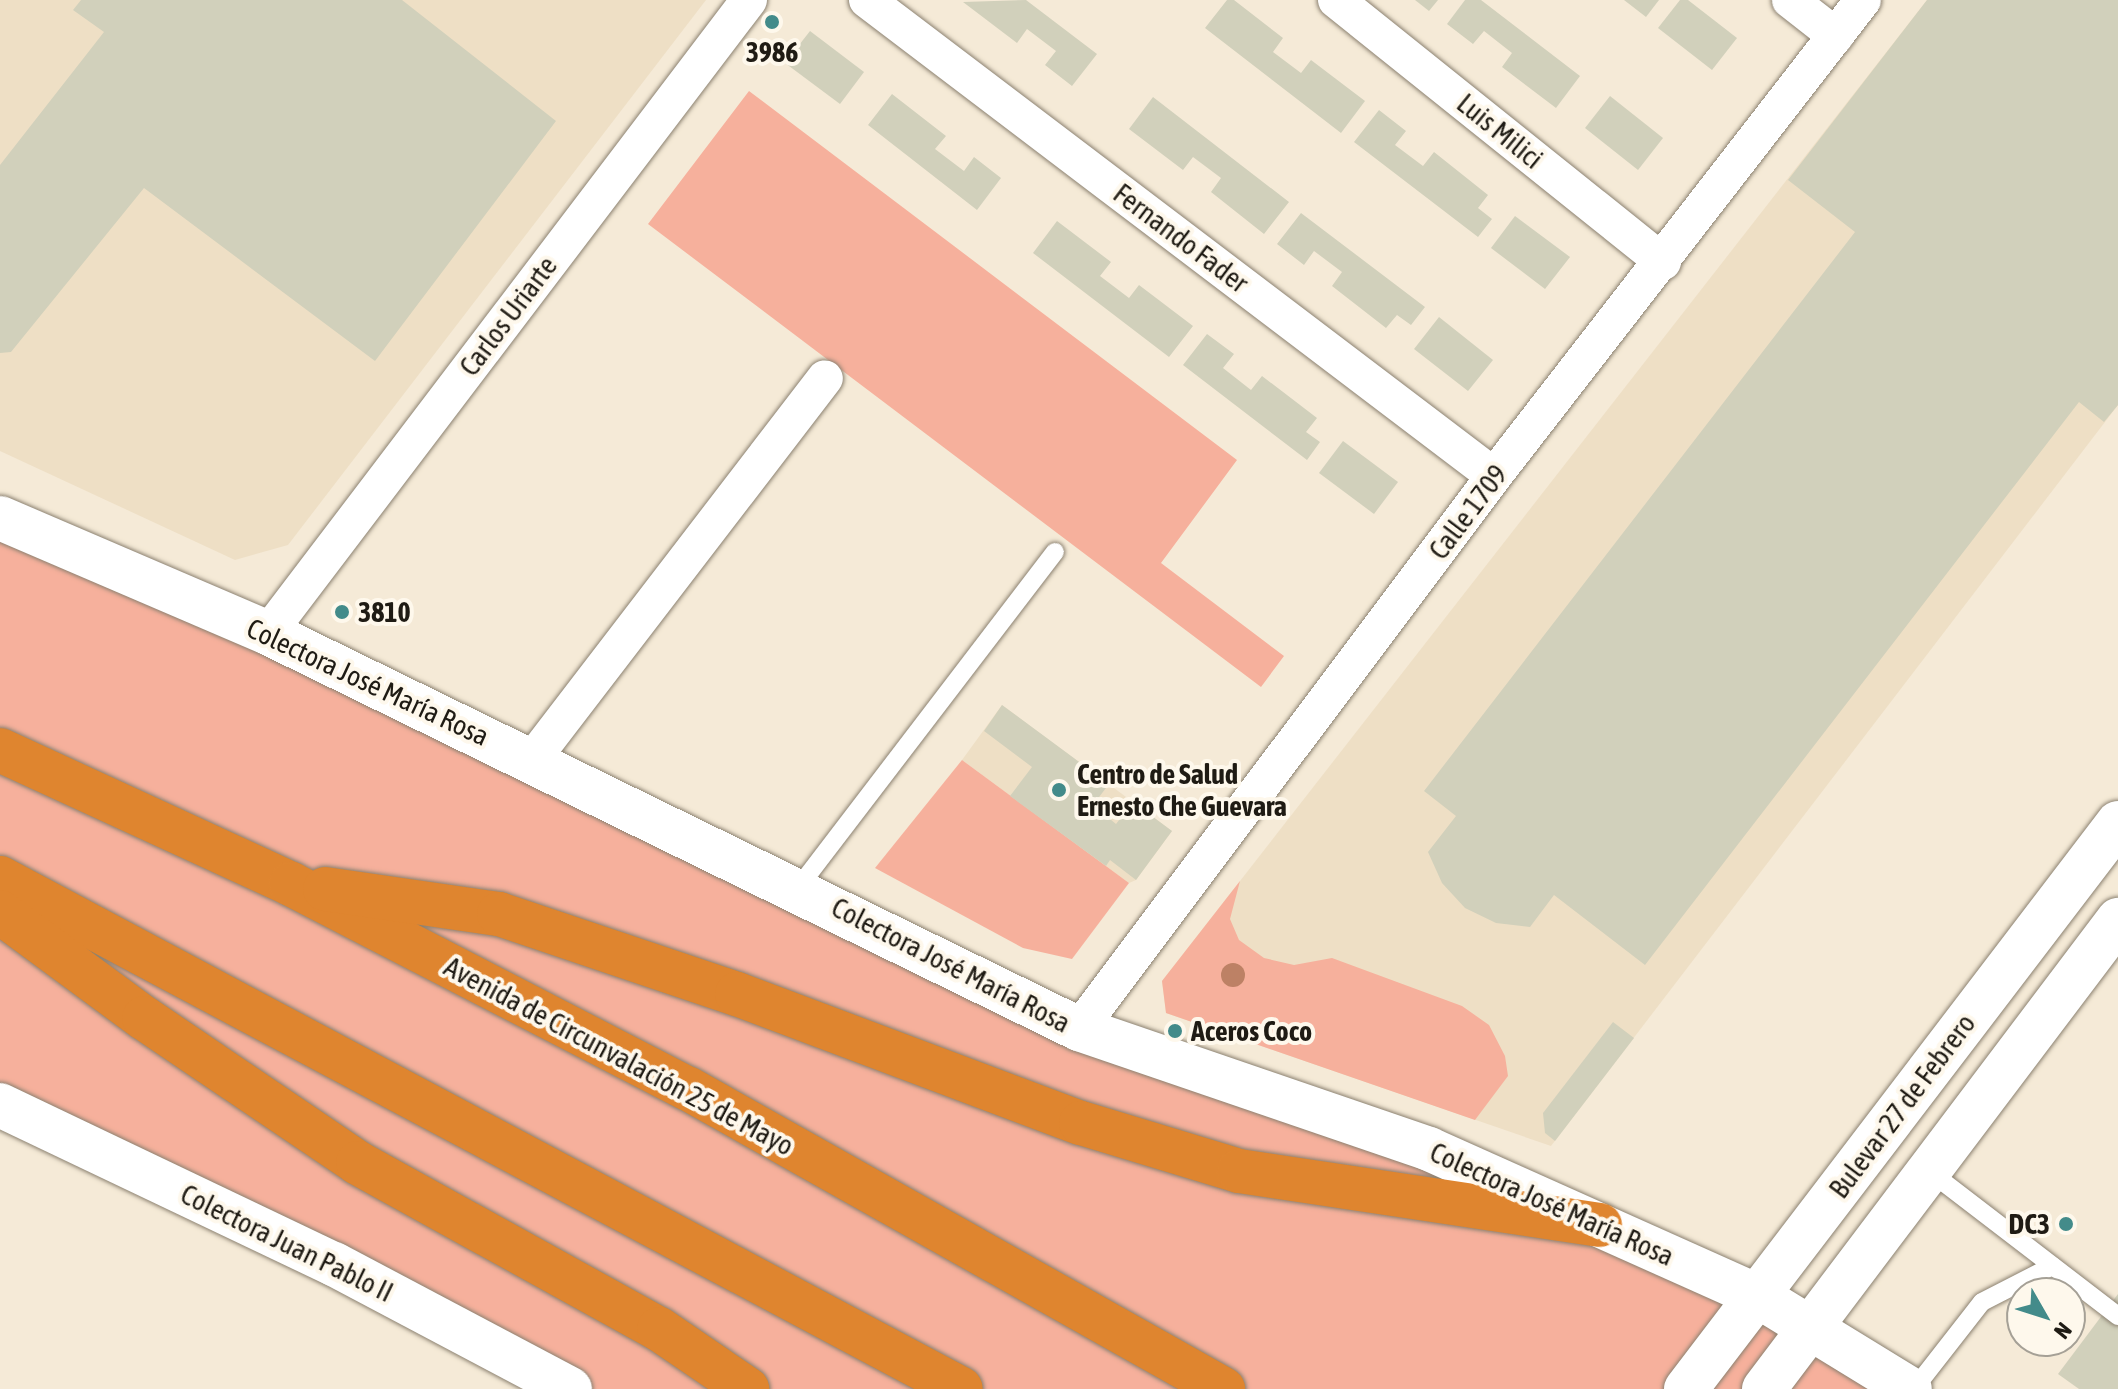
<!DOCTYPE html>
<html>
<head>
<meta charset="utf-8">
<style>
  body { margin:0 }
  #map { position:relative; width:2118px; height:1389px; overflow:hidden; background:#f5ead7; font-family:"Asap Condensed",sans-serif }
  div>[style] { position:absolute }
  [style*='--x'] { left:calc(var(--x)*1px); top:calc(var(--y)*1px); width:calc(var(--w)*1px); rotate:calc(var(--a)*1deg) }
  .built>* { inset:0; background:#eedfc5 }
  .green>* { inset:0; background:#f6b09c }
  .building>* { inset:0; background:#d1d0bb }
  .roads { filter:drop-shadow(0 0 2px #8b8170) drop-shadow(0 0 2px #8b8170) }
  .lane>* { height:18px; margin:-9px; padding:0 9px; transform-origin:9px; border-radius:9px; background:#fff }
  .street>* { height:36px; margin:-18px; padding:0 18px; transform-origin:18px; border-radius:18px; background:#fff }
  .secondary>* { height:44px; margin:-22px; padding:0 22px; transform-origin:22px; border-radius:22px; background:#fff }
  .highway>* { height:44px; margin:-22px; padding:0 22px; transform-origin:22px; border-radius:22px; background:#df852f }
  .trees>* { width:24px; height:24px; margin:-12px; border-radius:50%; background:#bd8165 }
  .dots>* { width:22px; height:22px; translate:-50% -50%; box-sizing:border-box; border:4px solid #fef8ec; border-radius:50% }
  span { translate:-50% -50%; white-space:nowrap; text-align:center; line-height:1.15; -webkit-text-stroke:8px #fef8ec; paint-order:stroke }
  .poi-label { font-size:28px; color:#1f1b14; font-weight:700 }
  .left { translate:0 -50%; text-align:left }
  .right { translate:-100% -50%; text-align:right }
  .street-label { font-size:28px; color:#1f1b14 }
  .north { position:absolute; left:2006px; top:1277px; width:80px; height:80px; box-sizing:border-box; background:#fef8ec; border:2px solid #a5a096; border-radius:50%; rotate:129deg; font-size:22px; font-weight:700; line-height:32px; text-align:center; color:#1f1b14 }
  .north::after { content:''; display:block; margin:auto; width:28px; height:36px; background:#438b8a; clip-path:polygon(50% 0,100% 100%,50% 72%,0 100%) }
</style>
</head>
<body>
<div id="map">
  <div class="built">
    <i style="clip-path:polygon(0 0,706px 0,288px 545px,235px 560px,0 451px)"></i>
    <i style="clip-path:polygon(1927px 0,2118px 0,2118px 405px,1551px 1146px,1166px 1013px,1162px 981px)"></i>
    <i style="clip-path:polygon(1002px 705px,1172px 831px,1136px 880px,1129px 883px,962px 760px)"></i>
  </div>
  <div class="green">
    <i style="clip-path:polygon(749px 91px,1237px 460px,1161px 563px,1284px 656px,1261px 687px,648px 224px)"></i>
    <i style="clip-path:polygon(0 518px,1079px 1029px,1429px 1149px,1910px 1389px,570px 1389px,0 1105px)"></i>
    <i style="clip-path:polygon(962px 760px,1129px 883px,1072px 959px,1023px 948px,875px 868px)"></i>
    <i style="clip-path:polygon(1240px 881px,1230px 919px,1239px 940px,1264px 958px,1294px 965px,1332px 958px,1462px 1006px,1489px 1025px,1505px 1056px,1508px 1076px,1475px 1120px,1166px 1013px,1162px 981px)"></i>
  </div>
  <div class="building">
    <i style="clip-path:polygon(81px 0,402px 0,556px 121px,375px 361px,144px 188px,11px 352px,0 353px,0 165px,104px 32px,73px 10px)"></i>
    <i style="clip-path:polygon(1026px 0,1097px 54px,1072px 86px,1045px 65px,1056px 51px,1027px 29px,1017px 43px,963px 2px)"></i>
    <i style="clip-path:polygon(1227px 0,1234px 0,1283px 38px,1273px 52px,1301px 73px,1311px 60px,1365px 101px,1341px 133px,1205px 28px)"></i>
    <i style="clip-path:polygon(1415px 0,1438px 0,1429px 11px)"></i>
    <i style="clip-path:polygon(1465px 0,1481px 0,1580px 76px,1556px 108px,1502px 67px,1512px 53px,1484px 31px,1473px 44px,1447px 24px)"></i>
    <i style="clip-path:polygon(1624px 0,1659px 0,1646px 17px)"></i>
    <i style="clip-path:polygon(1680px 0,1688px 0,1737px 38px,1712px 70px,1658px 28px)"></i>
    <i style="clip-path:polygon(1927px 0,2118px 0,2118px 405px,2104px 422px,2079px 402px,1645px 965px,1554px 895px,1530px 927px,1496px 923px,1465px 908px,1442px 883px,1428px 852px,1456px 816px,1424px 791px,1855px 232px,1788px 180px)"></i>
    <i style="clip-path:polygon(810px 31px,864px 72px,840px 104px,785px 63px)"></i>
    <i style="clip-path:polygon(892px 94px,946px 136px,935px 149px,964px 171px,974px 157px,1001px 178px,977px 210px,868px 125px)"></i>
    <i style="clip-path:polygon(1610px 96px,1663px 138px,1638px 170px,1585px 128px)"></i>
    <i style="clip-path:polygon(1153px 97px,1289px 202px,1264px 234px,1211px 192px,1221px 178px,1193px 157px,1183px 170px,1129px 129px)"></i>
    <i style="clip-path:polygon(1379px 110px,1406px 131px,1395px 145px,1423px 166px,1434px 152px,1488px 195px,1478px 208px,1492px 219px,1478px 237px,1354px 142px)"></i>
    <i style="clip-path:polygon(1301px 213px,1425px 307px,1411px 325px,1397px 315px,1386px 328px,1332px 286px,1342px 272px,1314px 251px,1304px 265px,1277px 244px)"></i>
    <i style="clip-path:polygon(1515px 216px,1570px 257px,1545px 289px,1491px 248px)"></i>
    <i style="clip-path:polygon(1057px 221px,1111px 262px,1100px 276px,1129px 298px,1139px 285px,1193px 326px,1169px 357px,1033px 253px)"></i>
    <i style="clip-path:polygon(1439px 317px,1493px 360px,1468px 391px,1414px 349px)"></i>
    <i style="clip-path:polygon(1207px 334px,1234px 354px,1223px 368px,1251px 390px,1262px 376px,1317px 418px,1306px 432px,1320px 442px,1307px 460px,1183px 365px)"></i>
    <i style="clip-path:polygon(1343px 441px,1398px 482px,1374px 514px,1319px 473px)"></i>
    <i style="clip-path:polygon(1002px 705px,1109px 784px,1093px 805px,1116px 824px,1133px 802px,1172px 831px,1136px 880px,1110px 860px,1106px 866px,1010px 796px,1032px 767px,984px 731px)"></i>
    <i style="clip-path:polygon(1613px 1022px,1634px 1038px,1555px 1141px,1545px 1133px,1543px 1113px)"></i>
    <i style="clip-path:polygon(2118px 1294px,2118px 1389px,2079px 1389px,2058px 1374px)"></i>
    <i style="clip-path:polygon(2070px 1311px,2083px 1320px,2070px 1339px)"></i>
    <i style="clip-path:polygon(2041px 1341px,2069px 1341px,2060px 1354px)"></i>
  </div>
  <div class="roads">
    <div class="lane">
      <i style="--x:798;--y:888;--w:423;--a:-52.6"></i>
      <i style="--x:1929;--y:1171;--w:238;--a:37.5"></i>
      <i style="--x:1914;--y:1389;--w:110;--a:-52"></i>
      <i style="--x:1982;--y:1302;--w:79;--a:-27.2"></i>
    </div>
    <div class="street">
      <i style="--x:867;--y:0;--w:787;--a:37.2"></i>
      <i style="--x:1336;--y:0;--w:419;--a:38.7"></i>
      <i style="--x:1790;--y:0;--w:58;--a:38"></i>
      <i style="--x:268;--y:633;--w:795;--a:-52.77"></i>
      <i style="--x:532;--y:760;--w:481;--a:-52.5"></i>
      <i style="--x:1079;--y:1029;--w:691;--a:-53.11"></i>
      <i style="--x:1494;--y:476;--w:602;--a:-52.22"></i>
    </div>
    <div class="secondary">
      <i style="--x:0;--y:518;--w:292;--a:23.2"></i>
      <i style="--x:268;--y:633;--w:903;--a:26.03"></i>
      <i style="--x:1079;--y:1029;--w:370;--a:18.9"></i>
      <i style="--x:1429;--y:1149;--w:360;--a:24.1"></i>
      <i style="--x:1758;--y:1296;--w:178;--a:31.5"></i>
      <i style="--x:0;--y:1105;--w:370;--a:25.5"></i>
      <i style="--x:334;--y:1264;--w:267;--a:27.9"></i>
      <i style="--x:1686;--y:1389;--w:712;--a:-52.65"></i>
      <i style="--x:1764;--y:1389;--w:588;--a:-52.95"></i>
    </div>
    <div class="highway">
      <i style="--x:0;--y:750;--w:320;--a:24.7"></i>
      <i style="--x:291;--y:884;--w:445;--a:27.3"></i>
      <i style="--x:687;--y:1088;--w:615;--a:29.32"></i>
      <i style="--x:0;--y:878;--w:1088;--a:28"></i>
      <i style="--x:325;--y:889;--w:176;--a:8.2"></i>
      <i style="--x:499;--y:914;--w:251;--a:18.6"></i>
      <i style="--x:737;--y:994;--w:367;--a:20.6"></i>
      <i style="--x:1081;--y:1123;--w:165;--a:16.9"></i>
      <i style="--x:1239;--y:1171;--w:365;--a:8.5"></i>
      <i style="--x:0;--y:912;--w:179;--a:36.4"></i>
      <i style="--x:144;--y:1018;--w:258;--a:34.1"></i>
      <i style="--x:358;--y:1163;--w:344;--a:28.9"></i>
      <i style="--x:659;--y:1329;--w:107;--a:34.3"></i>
    </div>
  </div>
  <div class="trees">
    <i style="left:1233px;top:975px"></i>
  </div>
  <div class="dots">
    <i style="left:772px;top:22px;background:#438b8a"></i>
    <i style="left:342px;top:612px;background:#438b8a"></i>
    <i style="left:1059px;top:790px;background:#438b8a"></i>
    <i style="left:1175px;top:1031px;background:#438b8a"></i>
    <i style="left:2066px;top:1224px;background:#438b8a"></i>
  </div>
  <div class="poi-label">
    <span style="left:772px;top:52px">3986</span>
    <span class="left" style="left:358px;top:612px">3810</span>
    <span class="left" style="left:1077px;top:790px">Centro de Salud<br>Ernesto Che Guevara</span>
    <span class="left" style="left:1191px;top:1031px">Aceros Coco</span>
    <span class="right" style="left:2050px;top:1224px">DC3</span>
  </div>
  <div class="street-label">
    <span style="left:1500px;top:131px;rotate:39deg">Luis Milici</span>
    <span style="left:1181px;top:238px;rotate:37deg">Fernando Fader</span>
    <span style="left:508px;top:316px;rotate:-53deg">Carlos Uriarte</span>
    <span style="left:1468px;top:512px;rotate:-53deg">Calle 1709</span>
    <span style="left:368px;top:682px;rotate:25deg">Colectora José María Rosa</span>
    <span style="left:951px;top:965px;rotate:27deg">Colectora José María Rosa</span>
    <span style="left:619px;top:1056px;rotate:28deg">Avenida de Circunvalación 25 de Mayo</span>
    <span style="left:1902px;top:1106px;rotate:-53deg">Bulevar 27 de Febrero</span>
    <span style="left:1552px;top:1204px;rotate:24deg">Colectora José María Rosa</span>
    <span style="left:287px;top:1243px;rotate:26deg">Colectora Juan Pablo II</span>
  </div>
  <div class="north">N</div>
</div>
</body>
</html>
